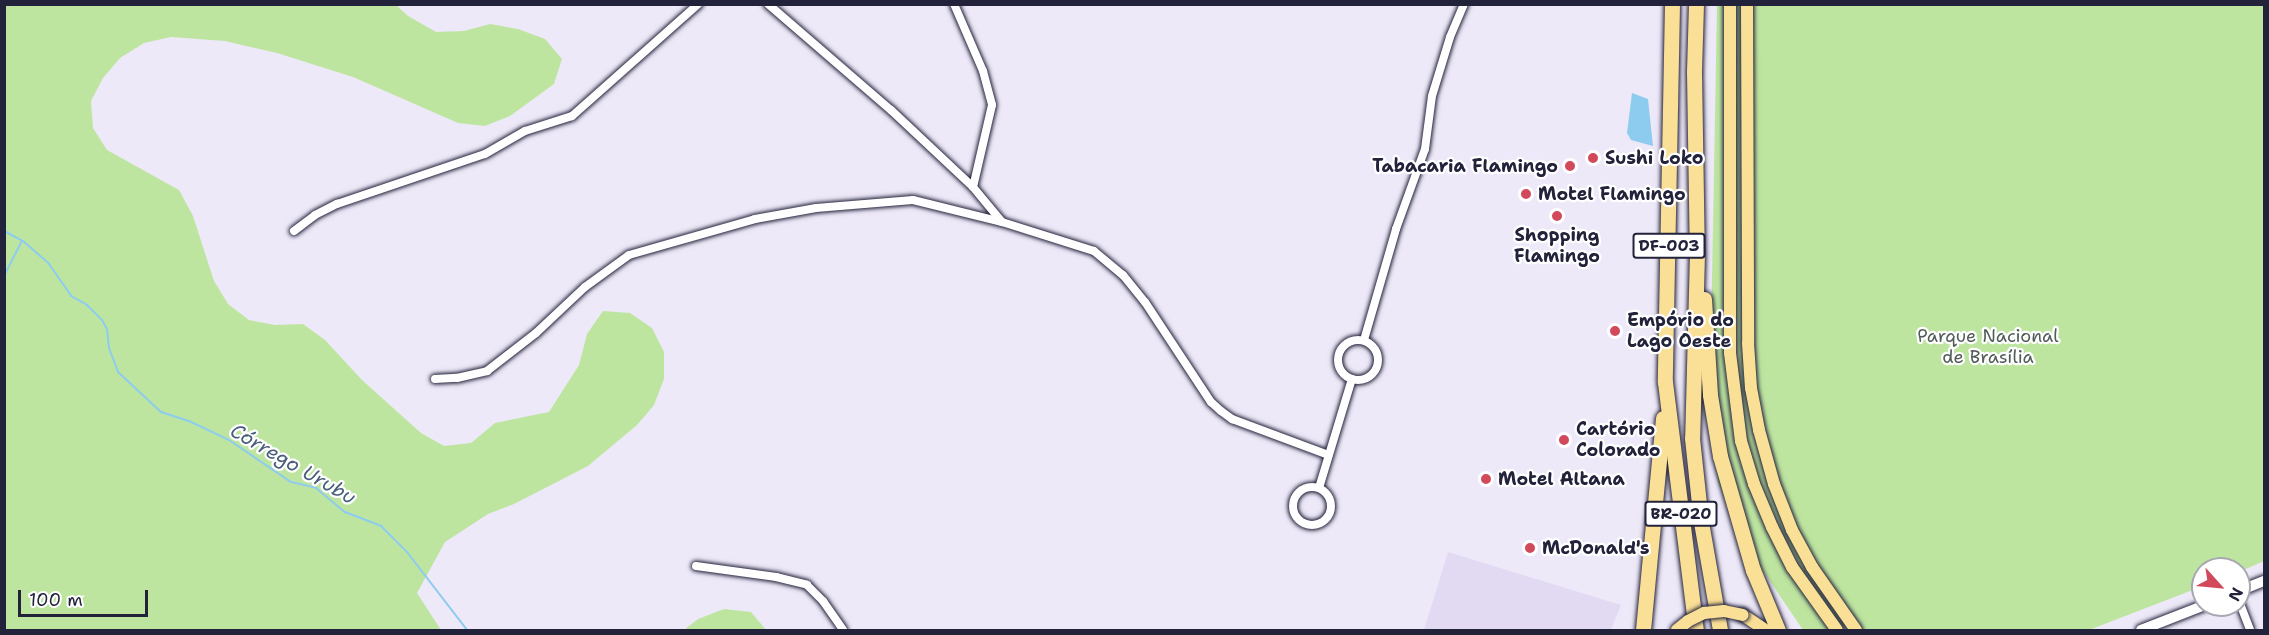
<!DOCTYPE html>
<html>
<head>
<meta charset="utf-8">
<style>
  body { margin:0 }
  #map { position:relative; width:2269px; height:635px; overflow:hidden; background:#eee9f8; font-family:"Shantell Sans",sans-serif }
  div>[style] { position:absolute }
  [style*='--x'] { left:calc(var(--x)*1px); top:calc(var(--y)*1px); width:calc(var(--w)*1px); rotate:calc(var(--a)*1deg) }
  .built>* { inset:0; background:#e2daf3 }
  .green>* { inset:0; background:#bee5a0 }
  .water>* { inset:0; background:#8eccef }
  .stream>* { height:2px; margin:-1px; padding:0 1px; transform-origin:1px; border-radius:1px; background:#8eccef }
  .roads { filter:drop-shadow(0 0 2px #22223b) drop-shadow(0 0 2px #22223b) }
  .street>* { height:8px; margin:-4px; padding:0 4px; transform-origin:4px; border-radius:4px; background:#fff }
  .street>.ring { margin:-4px; padding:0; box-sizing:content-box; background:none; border:8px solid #fff; border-radius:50% }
  .secondary>* { height:10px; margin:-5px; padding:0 5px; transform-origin:5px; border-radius:5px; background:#fff }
  .primary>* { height:12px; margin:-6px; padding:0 6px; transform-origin:6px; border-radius:6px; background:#fadf96 }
  .highway>* { height:15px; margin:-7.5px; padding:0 7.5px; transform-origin:7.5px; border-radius:7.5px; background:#fadf96 }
  .bridges { filter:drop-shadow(0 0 2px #22223b) drop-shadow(0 0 2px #22223b) }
  .primary-bridge>* { height:12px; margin:-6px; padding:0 6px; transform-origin:6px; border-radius:6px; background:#fadf96 }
  .dots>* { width:16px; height:16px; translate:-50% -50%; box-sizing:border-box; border:3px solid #fff; border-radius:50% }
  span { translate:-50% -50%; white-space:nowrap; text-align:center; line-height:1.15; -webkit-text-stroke:4.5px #fff; paint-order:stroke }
  .shield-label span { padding:2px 4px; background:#fff; border:2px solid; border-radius:4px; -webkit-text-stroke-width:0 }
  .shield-label { font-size:16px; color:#22223b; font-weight:700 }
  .poi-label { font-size:18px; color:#22223b; font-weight:700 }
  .left { translate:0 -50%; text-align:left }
  .right { translate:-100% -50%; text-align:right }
  .park-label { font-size:18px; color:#515c59 }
  .water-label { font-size:20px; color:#485e7a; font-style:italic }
  .frame { position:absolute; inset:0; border:6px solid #22223b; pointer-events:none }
  .north { position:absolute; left:2191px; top:557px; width:60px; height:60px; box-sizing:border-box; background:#fff; border:2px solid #a7a7b1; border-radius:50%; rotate:117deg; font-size:16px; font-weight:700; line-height:24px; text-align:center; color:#22223b }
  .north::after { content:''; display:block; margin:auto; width:21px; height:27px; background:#d1495b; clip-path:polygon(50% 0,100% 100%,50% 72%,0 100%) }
  .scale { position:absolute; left:18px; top:590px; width:130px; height:27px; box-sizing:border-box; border:3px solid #22223b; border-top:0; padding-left:8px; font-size:18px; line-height:21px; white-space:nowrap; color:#22223b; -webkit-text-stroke:4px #fff; paint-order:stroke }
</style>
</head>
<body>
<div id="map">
  <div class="built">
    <i style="clip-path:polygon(1448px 552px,1621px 605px,1611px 630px,1424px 630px)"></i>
  </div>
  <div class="green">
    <i style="clip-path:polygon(4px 5px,396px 5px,408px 16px,436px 32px,464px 31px,490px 24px,518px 29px,545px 39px,562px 59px,554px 84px,510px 116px,485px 126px,458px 123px,353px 77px,277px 53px,225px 41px,171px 37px,144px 43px,120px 58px,103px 78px,91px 101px,93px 128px,107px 150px,179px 190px,193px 216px,214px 281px,228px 304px,249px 320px,275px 325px,303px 324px,325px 340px,362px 380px,421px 433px,444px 446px,471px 443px,495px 423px,549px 412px,579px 365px,587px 334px,603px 311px,630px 313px,652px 328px,664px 352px,664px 379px,654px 405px,637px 425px,588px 466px,514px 504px,488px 514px,445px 542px,417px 593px,441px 630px,5px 630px)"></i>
    <i style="clip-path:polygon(1717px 5px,2264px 5px,2264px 561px,2239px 572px,2239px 569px,2203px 569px,2203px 586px,2089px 630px,1803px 630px,1744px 543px,1718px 483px,1710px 389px)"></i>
    <i style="clip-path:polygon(724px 609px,751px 612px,766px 630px,684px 630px,698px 619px)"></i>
  </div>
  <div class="water">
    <i style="clip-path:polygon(1632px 93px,1648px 99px,1653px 146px,1631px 140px,1627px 133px)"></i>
  </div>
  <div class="stream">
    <i style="--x:4;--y:231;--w:21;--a:28"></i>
    <i style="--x:23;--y:241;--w:35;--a:41"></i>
    <i style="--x:49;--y:264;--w:39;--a:55"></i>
    <i style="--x:71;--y:296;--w:18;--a:29"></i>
    <i style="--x:87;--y:305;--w:21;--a:45"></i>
    <i style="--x:102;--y:320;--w:10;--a:61"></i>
    <i style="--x:107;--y:329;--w:19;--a:84"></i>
    <i style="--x:109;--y:348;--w:26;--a:69"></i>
    <i style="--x:118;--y:372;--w:59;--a:42.9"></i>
    <i style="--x:161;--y:412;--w:29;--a:18"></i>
    <i style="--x:189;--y:421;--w:44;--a:25.4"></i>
    <i style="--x:229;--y:440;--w:75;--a:34.1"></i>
    <i style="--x:291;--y:482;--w:26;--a:13"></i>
    <i style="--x:316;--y:488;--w:38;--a:40"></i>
    <i style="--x:345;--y:512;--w:39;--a:21"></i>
    <i style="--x:381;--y:526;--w:37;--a:45"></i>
    <i style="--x:407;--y:552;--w:98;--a:52.4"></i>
    <i style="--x:4;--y:276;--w:39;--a:-63"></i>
  </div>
  <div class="roads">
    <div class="street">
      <i style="--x:768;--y:4;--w:162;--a:40.8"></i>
      <i style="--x:891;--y:110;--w:112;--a:43.2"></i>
      <i style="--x:973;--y:187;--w:45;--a:50.4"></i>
      <i style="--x:954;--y:4;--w:73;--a:66.6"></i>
      <i style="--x:983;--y:71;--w:35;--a:75"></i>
      <i style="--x:992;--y:105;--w:84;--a:103"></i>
      <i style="--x:294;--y:231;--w:26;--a:-37"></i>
      <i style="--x:315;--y:215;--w:25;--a:-27"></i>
      <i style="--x:337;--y:204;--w:156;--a:-18.7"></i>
      <i style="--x:485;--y:154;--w:46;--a:-29.9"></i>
      <i style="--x:525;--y:131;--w:49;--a:-17.7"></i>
      <i style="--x:572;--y:116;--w:169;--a:-41.6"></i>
      <i style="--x:1364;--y:340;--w:116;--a:-73.9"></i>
      <i style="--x:1396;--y:229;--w:85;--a:-70.1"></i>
      <i style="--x:1425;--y:149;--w:53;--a:-82.5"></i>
      <i style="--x:1432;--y:96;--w:62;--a:-73"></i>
      <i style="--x:1450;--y:37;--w:36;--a:-67"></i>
      <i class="ring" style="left:1338px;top:340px;width:32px;height:32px"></i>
      <i style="--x:435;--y:379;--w:22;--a:-3"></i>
      <i style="--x:457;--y:378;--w:31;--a:-13"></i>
      <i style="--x:487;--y:371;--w:62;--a:-37.8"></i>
      <i style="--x:536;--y:333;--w:67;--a:-43.2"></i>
      <i style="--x:585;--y:287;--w:54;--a:-36"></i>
      <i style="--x:629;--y:255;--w:131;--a:-15.9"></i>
      <i style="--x:755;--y:219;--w:62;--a:-10.2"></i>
      <i style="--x:816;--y:208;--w:97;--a:-4.7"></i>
      <i style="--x:913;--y:200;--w:92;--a:13.9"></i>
      <i style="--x:1002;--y:222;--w:96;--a:17.5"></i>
      <i style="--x:1094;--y:251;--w:38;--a:40"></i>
      <i style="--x:1123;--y:275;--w:35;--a:51"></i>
      <i style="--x:1145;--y:302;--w:120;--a:56.6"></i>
      <i style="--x:1211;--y:402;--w:13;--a:42"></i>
      <i style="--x:1221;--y:411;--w:14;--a:36"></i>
      <i style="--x:1232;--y:419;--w:103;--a:20.4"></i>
      <i class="ring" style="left:1293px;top:487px;width:30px;height:30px"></i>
      <i style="--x:1319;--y:488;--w:114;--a:-73.2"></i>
      <i style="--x:696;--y:566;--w:81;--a:7.8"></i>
      <i style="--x:776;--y:577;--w:32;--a:14"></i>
      <i style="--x:807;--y:585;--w:23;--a:45"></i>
      <i style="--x:823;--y:601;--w:35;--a:55"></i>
      <i style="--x:2239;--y:601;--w:31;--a:69"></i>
    </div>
    <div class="secondary">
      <i style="--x:2239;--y:591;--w:27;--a:-22"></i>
      <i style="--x:2141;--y:630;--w:69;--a:-21.3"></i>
    </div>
    <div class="primary">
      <i style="--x:1730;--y:4;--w:349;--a:90"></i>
      <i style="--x:1730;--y:353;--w:89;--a:82.9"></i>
      <i style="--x:1741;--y:441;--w:45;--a:73.2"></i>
      <i style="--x:1754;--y:484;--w:47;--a:67.3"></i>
      <i style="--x:1772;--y:527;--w:45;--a:63.4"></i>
      <i style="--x:1792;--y:567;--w:77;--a:54.5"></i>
      <i style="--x:1747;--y:4;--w:339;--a:89.8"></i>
      <i style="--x:1748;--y:343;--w:45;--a:86.2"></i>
      <i style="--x:1751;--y:388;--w:43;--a:79.2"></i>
      <i style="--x:1759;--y:430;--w:56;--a:74.5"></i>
      <i style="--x:1774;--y:484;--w:49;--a:68.6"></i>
      <i style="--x:1792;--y:530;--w:42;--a:61.6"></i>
      <i style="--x:1812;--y:567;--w:77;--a:55.1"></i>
      <i style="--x:1743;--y:615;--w:27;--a:34"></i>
    </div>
    <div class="highway">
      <i style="--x:1672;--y:4;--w:378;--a:91.1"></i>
      <i style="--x:1665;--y:382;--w:250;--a:82.9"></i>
      <i style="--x:1696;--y:4;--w:68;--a:91.7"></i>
      <i style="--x:1694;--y:72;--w:181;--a:89.1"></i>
      <i style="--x:1697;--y:253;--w:185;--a:91.5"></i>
      <i style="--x:1692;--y:438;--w:84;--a:83.9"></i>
      <i style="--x:1701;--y:522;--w:110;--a:80"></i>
      <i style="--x:1704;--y:299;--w:96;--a:86.4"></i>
      <i style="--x:1710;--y:395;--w:62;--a:80.7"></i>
      <i style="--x:1720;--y:456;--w:119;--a:73.9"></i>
      <i style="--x:1753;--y:570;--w:65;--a:67.4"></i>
      <i style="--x:1643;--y:630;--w:213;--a:-84.6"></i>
    </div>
  </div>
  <div class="bridges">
    <div class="primary-bridge">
      <i style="--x:1677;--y:630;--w:14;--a:-39"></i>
      <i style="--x:1688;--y:621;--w:18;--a:-27"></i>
      <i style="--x:1704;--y:613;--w:20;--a:-6"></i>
      <i style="--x:1724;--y:611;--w:19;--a:12"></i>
    </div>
  </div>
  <div class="dots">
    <i style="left:1593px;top:158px;background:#d1495b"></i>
    <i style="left:1570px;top:166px;background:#d1495b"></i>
    <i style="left:1526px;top:194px;background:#d1495b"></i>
    <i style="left:1557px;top:216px;background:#d1495b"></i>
    <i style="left:1615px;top:331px;background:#d1495b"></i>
    <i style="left:1564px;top:440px;background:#d1495b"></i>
    <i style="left:1486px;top:479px;background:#d1495b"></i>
    <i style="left:1530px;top:548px;background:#d1495b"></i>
  </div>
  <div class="shield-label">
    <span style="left:1669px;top:246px">DF-003</span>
    <span style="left:1681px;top:514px">BR-020</span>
  </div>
  <div class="poi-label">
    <span class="left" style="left:1605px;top:158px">Sushi Loko</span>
    <span class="right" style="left:1558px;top:166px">Tabacaria Flamingo</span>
    <span class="left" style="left:1538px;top:194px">Motel Flamingo</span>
    <span style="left:1557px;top:246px">Shopping<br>Flamingo</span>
    <span class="left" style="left:1627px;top:331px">Empório do<br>Lago Oeste</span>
    <span class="left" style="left:1576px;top:440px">Cartório<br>Colorado</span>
    <span class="left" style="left:1498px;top:479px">Motel Altana</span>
    <span class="left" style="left:1542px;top:548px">McDonald's</span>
  </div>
  <div class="park-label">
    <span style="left:1988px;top:347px">Parque Nacional<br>de Brasília</span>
  </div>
  <div class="water-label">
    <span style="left:293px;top:464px;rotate:30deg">Córrego Urubu</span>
  </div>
  <div class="frame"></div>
  <div class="north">N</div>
  <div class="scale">100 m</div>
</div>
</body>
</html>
